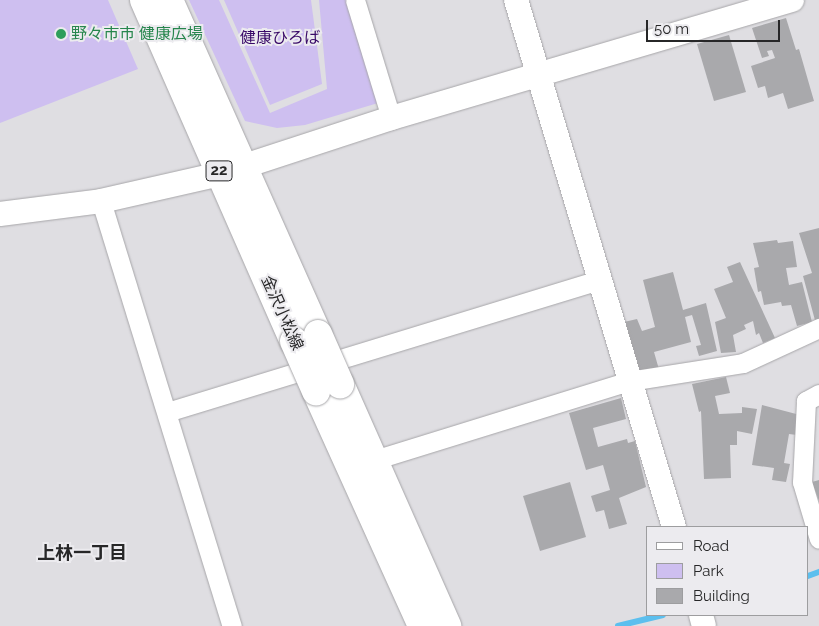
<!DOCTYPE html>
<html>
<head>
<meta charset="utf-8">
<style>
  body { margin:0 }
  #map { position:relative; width:819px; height:626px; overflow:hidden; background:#dfdee2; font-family:Raleway,"Noto Sans JP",sans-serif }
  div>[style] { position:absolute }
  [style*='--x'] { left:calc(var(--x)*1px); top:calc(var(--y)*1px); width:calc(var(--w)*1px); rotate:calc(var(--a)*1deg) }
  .green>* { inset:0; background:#cebff0 }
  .stream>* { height:5.5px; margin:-2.75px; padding:0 2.75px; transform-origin:2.75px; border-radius:2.75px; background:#5cbfee }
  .building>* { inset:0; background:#a9a9ac }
  .roads { filter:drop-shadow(0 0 1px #a7a6a9) drop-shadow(0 0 1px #a7a6a9) }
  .minor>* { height:19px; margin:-9.5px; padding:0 9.5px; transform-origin:9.5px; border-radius:9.5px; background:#fff }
  .tertiary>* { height:24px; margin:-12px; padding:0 12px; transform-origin:12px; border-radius:12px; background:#fff }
  .primary>* { height:28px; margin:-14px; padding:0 14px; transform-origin:14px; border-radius:14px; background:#fff }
  .bridges { filter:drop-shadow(0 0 1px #a7a6a9) drop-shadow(0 0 1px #a7a6a9) }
  .primary-bridge>* { height:28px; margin:-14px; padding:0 14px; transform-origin:14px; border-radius:14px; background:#fff }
  .dots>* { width:14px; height:14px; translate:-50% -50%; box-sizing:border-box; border:2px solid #ecebef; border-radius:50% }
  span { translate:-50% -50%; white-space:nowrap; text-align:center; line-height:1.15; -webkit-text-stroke:4px #ecebef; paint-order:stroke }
  .shield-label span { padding:1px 4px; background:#ecebef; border:1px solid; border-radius:4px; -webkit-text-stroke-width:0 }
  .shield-label { font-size:15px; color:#272728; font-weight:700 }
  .leisure-label { font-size:16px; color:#27864d }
  .left { translate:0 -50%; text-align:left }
  .park-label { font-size:16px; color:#390a68 }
  .street-label { font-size:16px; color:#272728 }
  .neighbourhood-label { font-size:18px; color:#272728; font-weight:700 }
  .legend { position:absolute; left:646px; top:526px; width:162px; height:90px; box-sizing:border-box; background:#ecebef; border:1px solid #9d9d9f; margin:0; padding:6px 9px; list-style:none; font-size:15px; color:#272728 }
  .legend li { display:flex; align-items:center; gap:10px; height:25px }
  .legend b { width:25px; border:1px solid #9d9d9f }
  .scale { position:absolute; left:646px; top:20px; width:134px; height:22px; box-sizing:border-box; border:2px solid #272728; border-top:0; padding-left:6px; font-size:15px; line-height:18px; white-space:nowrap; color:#272728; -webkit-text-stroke:4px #ecebef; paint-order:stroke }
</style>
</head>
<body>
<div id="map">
  <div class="green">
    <i style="clip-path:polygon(0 0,108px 0,138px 69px,0 123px)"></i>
    <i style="clip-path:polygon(189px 0,219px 0,270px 113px,327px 89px,319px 0,347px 0,378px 103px,305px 125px,277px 128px,245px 121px)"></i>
    <i style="clip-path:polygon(224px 0,311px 0,322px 84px,270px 105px)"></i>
  </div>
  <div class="stream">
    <i style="--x:808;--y:576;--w:12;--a:-20"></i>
    <i style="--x:618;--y:626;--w:46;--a:-13.7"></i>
  </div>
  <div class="building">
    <i style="clip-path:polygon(786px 18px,796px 50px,799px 49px,814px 101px,788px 109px,783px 93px,768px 98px,765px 86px,758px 88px,751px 66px,775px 58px,772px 50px,767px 51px,769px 56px,762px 58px,752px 28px)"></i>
    <i style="clip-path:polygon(729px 35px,746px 92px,714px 101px,697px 44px)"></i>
    <i style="clip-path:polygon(819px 228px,819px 323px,816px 324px,803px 276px,812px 273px,799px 233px)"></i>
    <i style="clip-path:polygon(777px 240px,778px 243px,793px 241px,797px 267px,786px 268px,789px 285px,802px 282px,812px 322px,797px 326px,791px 305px,782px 306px,781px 302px,764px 305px,761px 291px,758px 292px,754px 268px,759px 267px,753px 243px)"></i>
    <i style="clip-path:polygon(740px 262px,775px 338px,763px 343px,759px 333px,756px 335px,753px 321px,744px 325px,746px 329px,733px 335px,736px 352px,721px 353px,715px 322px,726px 318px,714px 289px,733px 282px,727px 267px)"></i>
    <i style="clip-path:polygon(673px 272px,683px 310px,706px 303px,717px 351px,699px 356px,696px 346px,701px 345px,692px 315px,685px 317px,691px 342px,654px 352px,660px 373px,639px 378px,624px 322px,637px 319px,642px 331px,655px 327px,643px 280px)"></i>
    <i style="clip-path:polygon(726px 377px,730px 393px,715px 396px,719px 414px,742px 413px,742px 407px,757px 409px,752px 434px,737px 431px,737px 445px,730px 445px,731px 478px,704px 479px,701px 411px,699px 412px,692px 384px)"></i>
    <i style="clip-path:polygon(621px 398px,626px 419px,593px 428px,598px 447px,627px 439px,628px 443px,635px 441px,646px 487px,619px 498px,627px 524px,609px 529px,604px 510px,596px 512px,591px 496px,610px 490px,603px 465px,586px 470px,569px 413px)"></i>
    <i style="clip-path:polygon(762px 405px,800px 415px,797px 435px,789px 434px,784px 463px,790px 464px,786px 482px,772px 480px,774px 468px,752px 465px)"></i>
    <i style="clip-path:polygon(819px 480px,819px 501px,812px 482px)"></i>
    <i style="clip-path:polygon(570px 482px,586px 537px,540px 551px,523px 496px)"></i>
  </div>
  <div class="roads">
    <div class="minor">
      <i style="--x:355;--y:0;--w:123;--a:73"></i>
      <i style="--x:101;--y:201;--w:445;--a:72.9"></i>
      <i style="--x:819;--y:394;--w:15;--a:152"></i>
      <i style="--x:806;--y:401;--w:81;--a:92.8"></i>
      <i style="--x:802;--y:482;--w:59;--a:73.4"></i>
      <i style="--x:167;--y:412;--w:452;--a:-17"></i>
      <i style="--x:374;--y:460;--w:267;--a:-17.2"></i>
      <i style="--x:629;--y:381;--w:115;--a:-9"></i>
      <i style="--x:743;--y:363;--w:84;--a:-24.7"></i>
    </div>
    <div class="tertiary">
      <i style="--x:516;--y:0;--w:550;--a:73.31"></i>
      <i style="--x:0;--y:214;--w:102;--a:-7.3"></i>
      <i style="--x:101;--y:201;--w:122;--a:-12.8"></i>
      <i style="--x:220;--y:174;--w:180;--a:-18.1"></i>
      <i style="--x:391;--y:118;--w:418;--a:-16.4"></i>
      <i style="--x:701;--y:615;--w:11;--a:75"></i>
    </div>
    <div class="primary">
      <i style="--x:144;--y:0;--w:373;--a:66.3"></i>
      <i style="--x:169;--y:0;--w:366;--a:66"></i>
      <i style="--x:340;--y:384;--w:265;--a:66.1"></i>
      <i style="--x:316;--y:391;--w:258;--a:65.7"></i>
    </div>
  </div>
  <div class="bridges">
    <div class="primary-bridge">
      <i style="--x:318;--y:334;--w:55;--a:66.3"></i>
      <i style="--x:294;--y:341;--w:55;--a:66.3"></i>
    </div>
  </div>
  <div class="dots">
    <i style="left:61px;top:34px;background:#2e9e5b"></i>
  </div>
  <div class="shield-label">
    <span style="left:219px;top:171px">22</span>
  </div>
  <div class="leisure-label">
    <span class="left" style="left:71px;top:34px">野々市市 健康広場</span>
  </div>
  <div class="park-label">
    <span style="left:280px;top:38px">健康ひろば</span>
  </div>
  <div class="street-label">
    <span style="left:282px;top:313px;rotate:66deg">金沢小松線</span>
  </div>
  <div class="neighbourhood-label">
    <span style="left:82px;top:553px">上林一丁目</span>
  </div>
  <ul class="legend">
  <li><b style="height:6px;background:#fff"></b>Road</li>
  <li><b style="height:14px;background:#cebff0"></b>Park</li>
  <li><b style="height:14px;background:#a9a9ac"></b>Building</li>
  </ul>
  <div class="scale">50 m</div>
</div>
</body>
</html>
